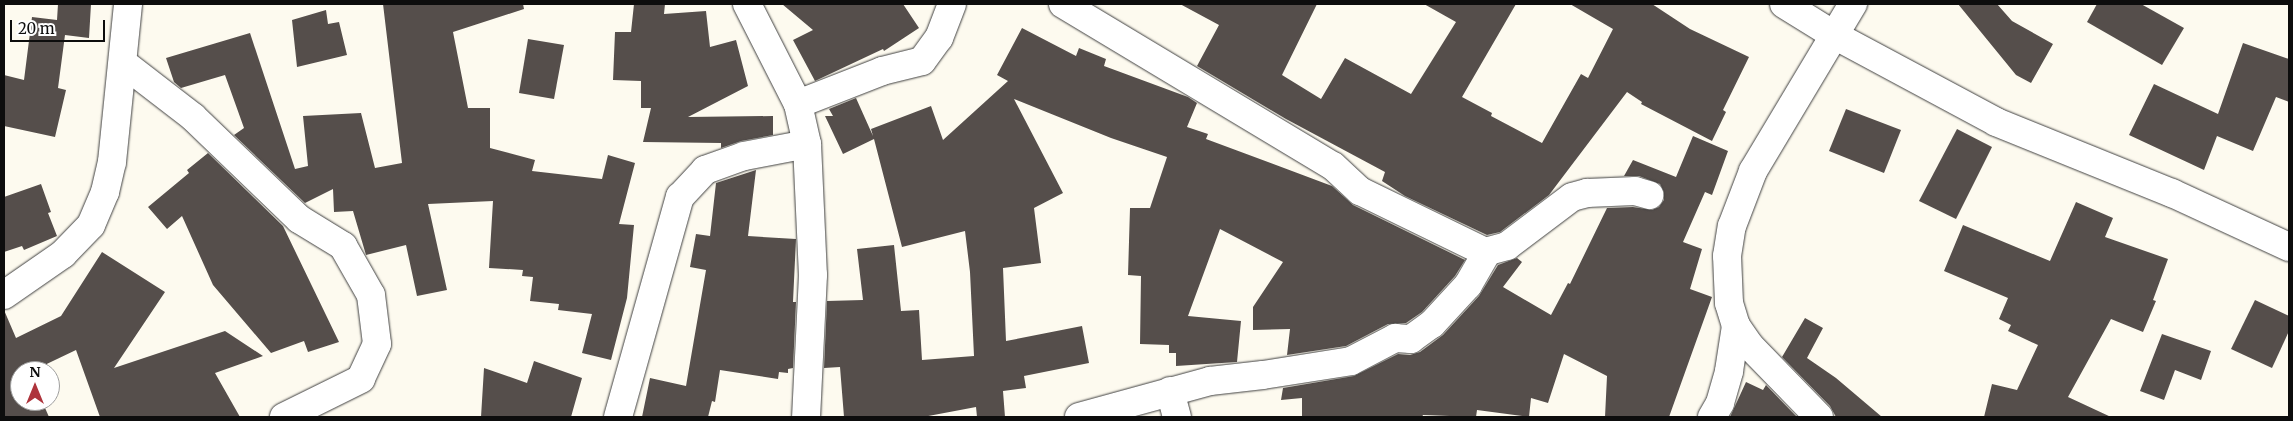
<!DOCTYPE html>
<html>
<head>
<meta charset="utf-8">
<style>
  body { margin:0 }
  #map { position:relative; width:2293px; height:421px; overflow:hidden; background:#fdfaef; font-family:Merriweather,serif }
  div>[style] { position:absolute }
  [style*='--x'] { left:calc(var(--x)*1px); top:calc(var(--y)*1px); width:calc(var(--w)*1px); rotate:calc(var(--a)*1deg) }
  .building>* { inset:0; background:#554e4b }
  .roads { filter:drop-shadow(0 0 1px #404040) drop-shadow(0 0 1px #404040) }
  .minor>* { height:28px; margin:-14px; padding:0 14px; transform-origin:14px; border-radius:14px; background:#fff }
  span { translate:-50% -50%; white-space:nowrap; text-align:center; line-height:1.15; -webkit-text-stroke:5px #fff; paint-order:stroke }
  .frame { position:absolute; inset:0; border:5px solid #0d0d0d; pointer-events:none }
  .north { position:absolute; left:10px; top:361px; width:50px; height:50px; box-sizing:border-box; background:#fff; border:1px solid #9e9e9e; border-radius:50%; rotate:0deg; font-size:14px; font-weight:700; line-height:20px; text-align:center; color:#0d0d0d }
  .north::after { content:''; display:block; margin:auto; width:18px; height:22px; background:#ae343c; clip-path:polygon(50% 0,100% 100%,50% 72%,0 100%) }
  .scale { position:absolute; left:10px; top:20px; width:95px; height:22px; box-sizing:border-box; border:2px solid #0d0d0d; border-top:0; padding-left:6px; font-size:15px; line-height:18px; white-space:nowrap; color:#0d0d0d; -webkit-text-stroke:4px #fff; paint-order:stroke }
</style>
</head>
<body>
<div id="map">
  <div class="building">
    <i style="clip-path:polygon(58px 4px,91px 4px,89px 38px,65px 35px,58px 88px,66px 90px,55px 137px,4px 126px,4px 75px,24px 80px,32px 17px,57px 20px)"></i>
    <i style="clip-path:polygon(383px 4px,523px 4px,524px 9px,453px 32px,468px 108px,490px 108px,490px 148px,535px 160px,532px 171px,602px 179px,608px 155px,635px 163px,619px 224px,634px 225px,627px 298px,611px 360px,582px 353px,592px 314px,558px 310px,559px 304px,530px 301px,533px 277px,522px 276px,523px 270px,489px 268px,493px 201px,428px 204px,447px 290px,417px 296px,406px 245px,366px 255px,353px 211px,334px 212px,333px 189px,305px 203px,234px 135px,244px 128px,225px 75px,181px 88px,174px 82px,166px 58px,250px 33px,295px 169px,308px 166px,303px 116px,361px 113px,375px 168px,402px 163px)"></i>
    <i style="clip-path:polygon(634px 4px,665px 4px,664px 14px,706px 11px,710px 47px,736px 40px,748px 86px,688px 117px,773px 116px,773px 135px,741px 141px,721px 148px,721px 143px,643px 142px,651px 108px,641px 108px,641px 81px,613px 80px,615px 32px,631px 32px)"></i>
    <i style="clip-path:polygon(782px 4px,903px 4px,919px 28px,884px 51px,883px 49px,815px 81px,793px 40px,813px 30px)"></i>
    <i style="clip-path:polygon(1180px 4px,1317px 4px,1282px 75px,1321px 99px,1345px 58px,1411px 94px,1456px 22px,1424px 4px,1516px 4px,1462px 97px,1492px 113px,1491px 116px,1542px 143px,1581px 74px,1588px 78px,1613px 29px,1570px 4px,1652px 4px,1690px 29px,1749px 57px,1723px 110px,1726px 112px,1712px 141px,1641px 104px,1642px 102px,1627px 92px,1549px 195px,1500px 232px,1487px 235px,1405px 196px,1382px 181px,1385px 172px,1286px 119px,1197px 66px,1219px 25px)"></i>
    <i style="clip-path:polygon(1958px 4px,1997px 4px,2012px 21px,2053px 44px,2031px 83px,2016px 75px)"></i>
    <i style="clip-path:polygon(2097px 4px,2141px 4px,2184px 28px,2162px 65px,2087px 22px)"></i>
    <i style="clip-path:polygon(326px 10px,328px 24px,339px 22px,347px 55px,297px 67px,292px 20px)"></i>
    <i style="clip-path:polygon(1022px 28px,1076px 56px,1079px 48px,1106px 59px,1104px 66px,1188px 97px,1197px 103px,1187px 127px,1208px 134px,1206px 139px,1332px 186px,1353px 205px,1465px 260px,1455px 276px,1422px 312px,1406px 323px,1388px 324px,1346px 346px,1287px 355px,1290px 329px,1253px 330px,1253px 307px,1283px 262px,1220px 229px,1188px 316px,1241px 321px,1237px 362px,1176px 366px,1176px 353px,1169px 353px,1169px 345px,1140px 344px,1141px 276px,1128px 275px,1130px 208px,1150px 208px,1167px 157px,1111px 138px,1014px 99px,1063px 193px,1034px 208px,1041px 263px,1003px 268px,1006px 341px,1082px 326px,1089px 363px,1024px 376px,1026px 388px,1003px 391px,1005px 417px,977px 417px,976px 407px,923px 417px,844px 417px,840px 367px,824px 368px,827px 301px,863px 300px,857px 249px,894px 245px,901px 311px,919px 310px,922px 360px,974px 356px,970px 272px,965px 231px,902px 247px,874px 139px,843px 154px,825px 116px,833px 116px,829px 109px,856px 98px,873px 136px,871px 129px,931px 106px,943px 140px,1008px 81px,997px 75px)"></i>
    <i style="clip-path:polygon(528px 39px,564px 45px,554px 99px,519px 93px)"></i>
    <i style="clip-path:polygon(2243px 43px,2289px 59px,2289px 102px,2276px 97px,2253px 151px,2217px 136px,2204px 170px,2129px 135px,2154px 84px,2218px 114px)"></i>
    <i style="clip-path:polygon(1846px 109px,1901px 130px,1884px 173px,1829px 151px)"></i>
    <i style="clip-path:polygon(1957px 129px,1992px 147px,1956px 219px,1919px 201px)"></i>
    <i style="clip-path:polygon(1693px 136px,1728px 151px,1712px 195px,1705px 192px,1683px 242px,1702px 249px,1690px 289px,1712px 297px,1669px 417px,1605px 417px,1607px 376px,1564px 354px,1548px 403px,1531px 398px,1529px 417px,1477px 410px,1476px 417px,1423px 415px,1422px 417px,1302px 417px,1302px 398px,1281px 400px,1283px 388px,1354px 376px,1398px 354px,1410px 355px,1420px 352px,1443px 335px,1479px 296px,1498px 265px,1517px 258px,1522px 262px,1503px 287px,1551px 315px,1568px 283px,1570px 284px,1607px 208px,1633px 207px,1652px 210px,1659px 207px,1664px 200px,1664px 192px,1660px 184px,1639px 176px,1624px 176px,1633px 160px,1676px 177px)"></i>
    <i style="clip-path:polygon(208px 153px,283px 226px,339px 342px,308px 352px,304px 341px,271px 353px,213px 285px,182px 216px,167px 229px,148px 207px,189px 173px,187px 170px)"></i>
    <i style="clip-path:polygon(756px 170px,748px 236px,796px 239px,793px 302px,796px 302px,793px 368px,788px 369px,788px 373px,779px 372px,778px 379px,720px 370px,715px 402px,712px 401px,708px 417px,642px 417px,650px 378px,686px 386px,706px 270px,690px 267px,696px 234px,710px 236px,716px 183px)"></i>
    <i style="clip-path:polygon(41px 184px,51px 212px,48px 213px,57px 236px,24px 250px,22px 246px,4px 252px,4px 197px)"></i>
    <i style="clip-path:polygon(2076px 202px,2113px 218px,2105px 237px,2168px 259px,2153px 300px,2156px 301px,2143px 332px,2111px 319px,2068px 397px,2111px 417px,1984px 417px,1992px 384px,2017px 390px,2038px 345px,2008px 331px,2011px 325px,1999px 319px,2008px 298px,1944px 271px,1963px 225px,2050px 261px)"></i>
    <i style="clip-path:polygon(102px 252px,165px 292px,114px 368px,225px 331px,263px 356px,215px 373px,240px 417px,100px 417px,76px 350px,32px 371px,20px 371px,20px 401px,42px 401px,49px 417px,4px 417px,4px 310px,16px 338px,61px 316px)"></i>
    <i style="clip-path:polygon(2255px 300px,2289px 316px,2289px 331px,2272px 368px,2231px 349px)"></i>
    <i style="clip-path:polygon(1805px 318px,1823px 328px,1807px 358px,1836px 378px,1882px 417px,1836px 417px,1830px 406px,1782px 357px)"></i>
    <i style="clip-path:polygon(2162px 334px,2211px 351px,2201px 380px,2175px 370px,2164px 400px,2140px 391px)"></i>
    <i style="clip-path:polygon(534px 361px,582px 378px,571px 417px,481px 417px,484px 368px,527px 383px)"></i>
    <i style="clip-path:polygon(1746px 382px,1763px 390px,1766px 385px,1797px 417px,1730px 417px)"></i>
  </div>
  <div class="roads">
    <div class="minor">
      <i style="--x:747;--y:4;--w:112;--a:63"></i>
      <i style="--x:798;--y:104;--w:41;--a:77.3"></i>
      <i style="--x:807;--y:144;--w:131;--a:87.4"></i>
      <i style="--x:813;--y:275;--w:142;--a:92.8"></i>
      <i style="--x:1063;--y:4;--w:315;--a:31"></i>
      <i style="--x:1333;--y:166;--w:37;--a:43"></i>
      <i style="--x:1360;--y:191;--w:139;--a:26"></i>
      <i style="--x:1485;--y:252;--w:23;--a:-15"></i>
      <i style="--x:1507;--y:246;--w:81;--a:-37"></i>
      <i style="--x:1572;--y:197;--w:16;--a:-15"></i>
      <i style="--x:1587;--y:193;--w:48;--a:-2.4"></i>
      <i style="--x:1635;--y:191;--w:15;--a:16"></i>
      <i style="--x:1784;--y:4;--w:59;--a:31.8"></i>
      <i style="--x:1834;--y:35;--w:184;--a:28.2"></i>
      <i style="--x:1996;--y:122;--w:190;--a:22"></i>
      <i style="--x:2172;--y:193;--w:129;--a:24.8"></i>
      <i style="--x:123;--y:63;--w:88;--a:37.6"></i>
      <i style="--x:193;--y:117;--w:147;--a:43.9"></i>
      <i style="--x:299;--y:219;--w:52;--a:31.5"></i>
      <i style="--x:343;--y:246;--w:56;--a:60.3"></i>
      <i style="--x:371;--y:295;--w:49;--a:83"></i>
      <i style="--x:377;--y:344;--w:38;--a:115"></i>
      <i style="--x:361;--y:379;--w:86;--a:153.7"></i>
      <i style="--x:798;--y:104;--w:90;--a:-21.4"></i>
      <i style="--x:882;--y:71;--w:41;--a:-14"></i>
      <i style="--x:922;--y:61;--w:29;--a:-54"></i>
      <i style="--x:939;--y:38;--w:36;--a:-69"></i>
      <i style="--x:4;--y:295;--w:72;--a:-34.8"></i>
      <i style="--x:63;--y:254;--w:40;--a:-46"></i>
      <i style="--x:91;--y:225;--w:36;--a:-67"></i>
      <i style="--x:105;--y:192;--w:31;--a:-77"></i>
      <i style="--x:112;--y:162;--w:159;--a:-84.2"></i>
      <i style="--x:1170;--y:391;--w:27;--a:75"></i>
      <i style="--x:618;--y:417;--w:229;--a:-74.3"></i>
      <i style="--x:680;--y:197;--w:37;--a:-47"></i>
      <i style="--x:705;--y:170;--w:41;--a:-19.7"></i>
      <i style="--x:744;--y:156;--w:64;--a:-10.8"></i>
      <i style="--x:1079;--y:417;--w:136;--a:-15.4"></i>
      <i style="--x:1210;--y:381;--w:53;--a:-6.5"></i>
      <i style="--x:1263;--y:375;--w:89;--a:-9"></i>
      <i style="--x:1351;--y:361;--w:50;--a:-27.6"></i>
      <i style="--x:1395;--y:338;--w:16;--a:4"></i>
      <i style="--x:1411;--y:339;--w:26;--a:-36"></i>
      <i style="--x:1432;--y:324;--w:53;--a:-47.3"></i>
      <i style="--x:1468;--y:285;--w:39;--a:-60"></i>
      <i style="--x:1712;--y:417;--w:16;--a:-60"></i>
      <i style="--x:1720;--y:403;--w:33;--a:-74"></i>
      <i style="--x:1729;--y:371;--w:46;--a:-81.2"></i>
      <i style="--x:1819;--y:417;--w:99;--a:-134.2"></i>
      <i style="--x:1750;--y:346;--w:24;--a:-125"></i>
      <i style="--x:1736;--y:326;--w:24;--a:-107"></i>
      <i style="--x:1729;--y:303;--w:47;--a:-92.4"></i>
      <i style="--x:1727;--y:256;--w:30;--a:-81"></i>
      <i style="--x:1732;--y:226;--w:59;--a:-69.1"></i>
      <i style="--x:1753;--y:171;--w:195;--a:-59.1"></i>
    </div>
  </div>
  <div class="frame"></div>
  <div class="north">N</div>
  <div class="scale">20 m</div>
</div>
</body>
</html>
